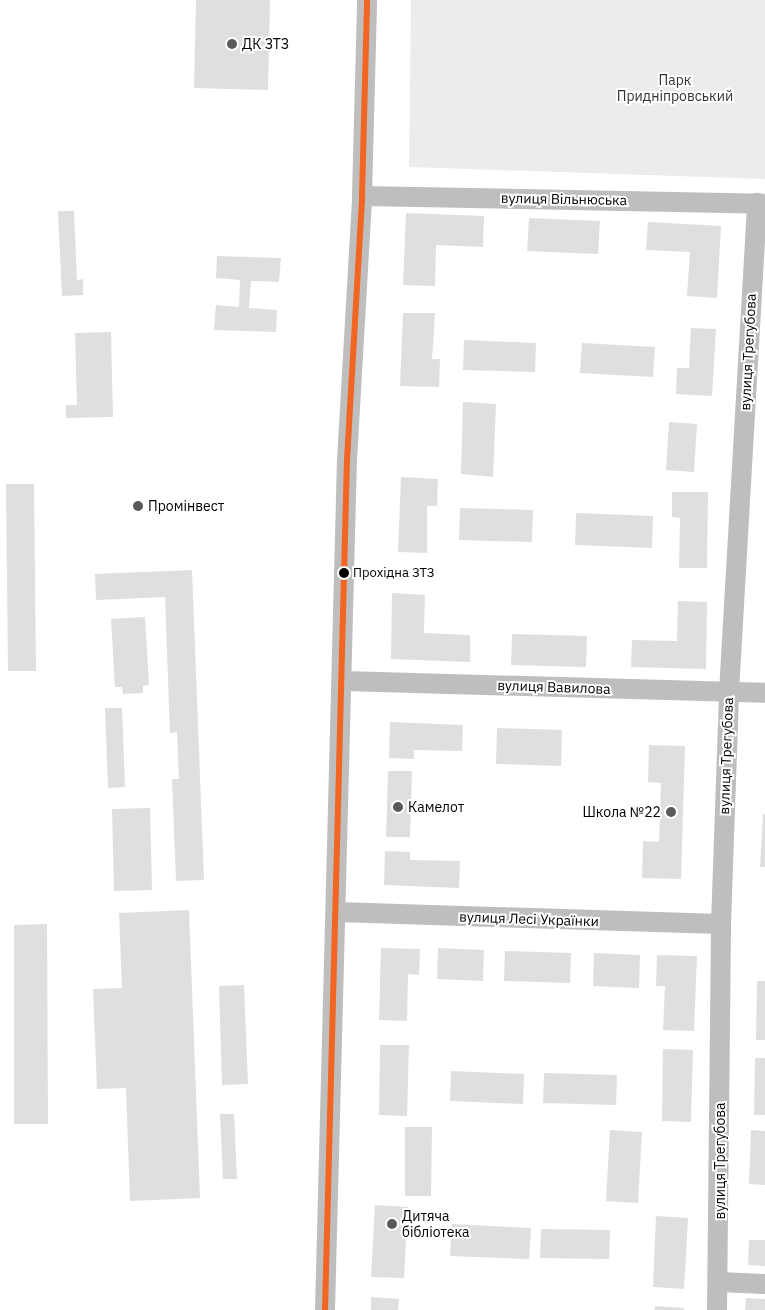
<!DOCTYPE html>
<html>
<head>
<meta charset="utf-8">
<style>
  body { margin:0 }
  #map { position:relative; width:765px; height:1310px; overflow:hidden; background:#fff; font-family:"IBM Plex Sans",sans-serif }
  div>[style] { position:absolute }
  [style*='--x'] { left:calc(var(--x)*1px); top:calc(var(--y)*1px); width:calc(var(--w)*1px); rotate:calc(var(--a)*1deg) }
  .green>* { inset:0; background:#ececec }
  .building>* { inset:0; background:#dfdfdf }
  .minor>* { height:20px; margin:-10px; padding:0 10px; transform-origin:10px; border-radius:10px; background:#bebebe }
  .bus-1>* { height:6px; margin:-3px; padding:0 3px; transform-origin:3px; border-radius:3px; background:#f26522 }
  .dots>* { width:14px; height:14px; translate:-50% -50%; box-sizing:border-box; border:2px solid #fff; border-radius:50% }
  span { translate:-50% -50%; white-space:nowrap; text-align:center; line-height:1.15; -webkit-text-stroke:4px #fff; paint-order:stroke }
  .bus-label { font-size:13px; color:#000 }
  .left { translate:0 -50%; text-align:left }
  .poi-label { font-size:14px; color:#000 }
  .right { translate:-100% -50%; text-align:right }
  .park-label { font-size:14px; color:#333 }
  .street-label { font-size:14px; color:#000 }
</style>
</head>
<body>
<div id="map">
  <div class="green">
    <i style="clip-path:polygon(411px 0,765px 0,765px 179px,409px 167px)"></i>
  </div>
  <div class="building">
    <i style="clip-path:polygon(196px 0,270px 0,268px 90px,194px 88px)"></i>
    <i style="clip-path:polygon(58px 211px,74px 211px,77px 280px,83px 279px,83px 295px,62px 296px)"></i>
    <i style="clip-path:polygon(406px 213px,484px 216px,483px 247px,436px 245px,435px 286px,403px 285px)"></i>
    <i style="clip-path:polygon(529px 218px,600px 221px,598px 254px,527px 251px)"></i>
    <i style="clip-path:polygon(648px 222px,721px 226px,717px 298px,687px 296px,690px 252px,646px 250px)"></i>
    <i style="clip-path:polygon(217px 256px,281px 258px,279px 282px,251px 281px,249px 308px,277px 310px,276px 332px,214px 330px,216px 305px,239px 307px,240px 280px,216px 278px)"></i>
    <i style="clip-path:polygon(403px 313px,435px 313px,432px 359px,440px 359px,439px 387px,400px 386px)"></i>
    <i style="clip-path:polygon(691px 328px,716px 329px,712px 396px,676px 394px,677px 368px,689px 368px)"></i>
    <i style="clip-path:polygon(111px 332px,113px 417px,66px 418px,66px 405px,77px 405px,75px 333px)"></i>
    <i style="clip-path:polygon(464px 340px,536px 343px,535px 372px,463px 370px)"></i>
    <i style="clip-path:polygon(582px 343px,655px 347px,653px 377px,580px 373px)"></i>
    <i style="clip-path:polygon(463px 402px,496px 404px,493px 477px,461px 474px)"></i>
    <i style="clip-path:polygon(669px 422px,697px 424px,694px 472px,666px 470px)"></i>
    <i style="clip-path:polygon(401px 477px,438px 479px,437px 506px,427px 506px,427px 553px,398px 552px)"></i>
    <i style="clip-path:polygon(6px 484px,34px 484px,36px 671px,8px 671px)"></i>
    <i style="clip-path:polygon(672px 492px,708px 492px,707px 568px,679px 568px,680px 518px,672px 517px)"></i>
    <i style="clip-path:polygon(460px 508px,533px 510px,532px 542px,459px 540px)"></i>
    <i style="clip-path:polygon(576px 513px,653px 516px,652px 548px,575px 545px)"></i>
    <i style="clip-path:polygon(192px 570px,204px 880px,176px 881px,172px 779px,179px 779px,177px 732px,170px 733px,165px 597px,96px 600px,95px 574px)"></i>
    <i style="clip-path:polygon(392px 593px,425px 595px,424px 633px,470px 635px,470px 662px,391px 659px)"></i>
    <i style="clip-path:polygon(678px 601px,707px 602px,706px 669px,631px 667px,632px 640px,677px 641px)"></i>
    <i style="clip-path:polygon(145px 617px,149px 685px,143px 686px,143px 693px,123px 694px,122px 687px,115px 687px,111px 619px)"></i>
    <i style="clip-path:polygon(512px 634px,587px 636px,586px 667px,511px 665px)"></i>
    <i style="clip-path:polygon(105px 708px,122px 708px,125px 787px,108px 788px)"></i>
    <i style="clip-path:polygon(390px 722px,463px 725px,462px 751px,414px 750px,414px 759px,389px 758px)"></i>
    <i style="clip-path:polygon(497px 728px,562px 730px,561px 766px,496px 764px)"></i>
    <i style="clip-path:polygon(649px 745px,685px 746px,681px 879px,642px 878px,643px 841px,659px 842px,661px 783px,648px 782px)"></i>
    <i style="clip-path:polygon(388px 771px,412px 771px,410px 837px,386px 837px)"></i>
    <i style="clip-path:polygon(150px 808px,152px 890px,114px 891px,112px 809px)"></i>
    <i style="clip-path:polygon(763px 814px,765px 814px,765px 867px,760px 867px)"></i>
    <i style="clip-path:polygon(385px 851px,410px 852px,410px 860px,460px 861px,459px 888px,384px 885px)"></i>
    <i style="clip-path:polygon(189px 910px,200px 1198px,130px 1201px,126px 1088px,97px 1089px,93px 989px,122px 988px,119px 913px)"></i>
    <i style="clip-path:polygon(47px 924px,48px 1124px,14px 1124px,14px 925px)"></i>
    <i style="clip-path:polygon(381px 948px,420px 949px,419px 975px,408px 974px,407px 1021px,379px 1020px)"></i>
    <i style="clip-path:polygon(438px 948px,484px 950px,483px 981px,437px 979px)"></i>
    <i style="clip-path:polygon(505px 951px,571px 953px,570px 983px,504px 981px)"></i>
    <i style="clip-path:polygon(594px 953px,640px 955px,639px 988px,593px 986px)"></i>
    <i style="clip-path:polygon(657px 955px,697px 956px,694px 1031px,663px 1030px,665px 986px,656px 986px)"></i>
    <i style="clip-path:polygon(757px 981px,765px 981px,765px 1040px,756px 1040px)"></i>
    <i style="clip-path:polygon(244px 985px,248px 1084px,222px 1085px,219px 986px)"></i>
    <i style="clip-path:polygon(380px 1045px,409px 1045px,407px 1116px,379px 1115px)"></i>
    <i style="clip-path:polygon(663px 1049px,693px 1050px,691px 1122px,662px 1121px)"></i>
    <i style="clip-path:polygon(755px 1058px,765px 1058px,765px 1115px,754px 1115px)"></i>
    <i style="clip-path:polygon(451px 1071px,524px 1074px,523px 1104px,450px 1101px)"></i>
    <i style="clip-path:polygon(544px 1073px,617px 1075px,616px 1105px,543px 1103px)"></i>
    <i style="clip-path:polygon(220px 1114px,234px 1114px,237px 1179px,223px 1179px)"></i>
    <i style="clip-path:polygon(405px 1127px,432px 1127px,431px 1196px,405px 1196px)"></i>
    <i style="clip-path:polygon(610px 1130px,642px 1132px,638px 1203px,606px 1201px)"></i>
    <i style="clip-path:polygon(751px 1130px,765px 1131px,765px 1185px,749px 1184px)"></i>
    <i style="clip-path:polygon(375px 1205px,408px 1207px,404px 1278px,371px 1277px)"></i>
    <i style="clip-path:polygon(656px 1216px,688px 1218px,684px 1289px,653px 1287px)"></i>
    <i style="clip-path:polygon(452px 1224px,531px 1228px,529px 1259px,450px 1256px)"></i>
    <i style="clip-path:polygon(541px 1229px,610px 1230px,609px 1259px,540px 1258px)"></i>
    <i style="clip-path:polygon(749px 1240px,765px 1240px,765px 1266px,748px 1265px)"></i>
    <i style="clip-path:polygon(371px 1297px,399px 1299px,398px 1310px,371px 1310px)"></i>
    <i style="clip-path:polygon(746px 1298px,765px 1299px,765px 1310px,745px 1310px)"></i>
    <i style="clip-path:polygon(655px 1306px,684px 1308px,684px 1310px,655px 1310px)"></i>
  </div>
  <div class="minor">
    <i style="--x:362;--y:196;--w:403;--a:1.1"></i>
    <i style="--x:344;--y:681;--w:421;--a:1.6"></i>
    <i style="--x:337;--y:912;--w:384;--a:1.8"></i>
    <i style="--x:719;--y:1282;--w:46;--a:2.5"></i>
    <i style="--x:325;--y:1310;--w:850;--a:-88.52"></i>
    <i style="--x:347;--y:460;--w:264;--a:-86.7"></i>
    <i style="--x:362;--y:196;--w:196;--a:-88.5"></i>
    <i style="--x:717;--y:1310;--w:386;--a:-89.4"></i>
    <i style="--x:721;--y:924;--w:232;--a:-88"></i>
    <i style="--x:729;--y:692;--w:490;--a:-86.7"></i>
  </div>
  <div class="bus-1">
    <i style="--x:325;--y:1310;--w:850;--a:-88.52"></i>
    <i style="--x:347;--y:460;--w:264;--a:-86.7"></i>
    <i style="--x:362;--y:196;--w:196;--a:-88.5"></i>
  </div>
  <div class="dots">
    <i style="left:232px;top:44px;background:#595959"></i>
    <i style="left:138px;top:506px;background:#595959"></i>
    <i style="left:344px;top:573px;background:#000"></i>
    <i style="left:398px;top:807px;background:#595959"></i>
    <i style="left:671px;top:812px;background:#595959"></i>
    <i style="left:392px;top:1224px;background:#595959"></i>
  </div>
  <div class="bus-label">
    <span class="left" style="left:353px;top:573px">Прохідна ЗТЗ</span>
  </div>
  <div class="poi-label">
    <span class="left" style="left:242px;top:44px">ДК ЗТЗ</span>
    <span class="left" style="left:148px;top:506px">Промінвест</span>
    <span class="left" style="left:408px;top:807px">Камелот</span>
    <span class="right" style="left:661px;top:812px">Школа №22</span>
    <span class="left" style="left:402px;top:1224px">Дитяча<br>бібліотека</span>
  </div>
  <div class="park-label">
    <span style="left:675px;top:88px">Парк<br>Придніпровський</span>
  </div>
  <div class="street-label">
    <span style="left:564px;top:199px;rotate:1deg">вулиця Вільнюська</span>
    <span style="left:748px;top:352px;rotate:-87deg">вулиця Трегубова</span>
    <span style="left:554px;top:687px;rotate:2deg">вулиця Вавилова</span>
    <span style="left:726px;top:756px;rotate:-88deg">вулиця Трегубова</span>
    <span style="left:529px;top:919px;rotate:2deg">вулиця Лесі Українки</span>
    <span style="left:720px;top:1161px;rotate:-90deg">вулиця Трегубова</span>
  </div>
</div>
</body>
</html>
